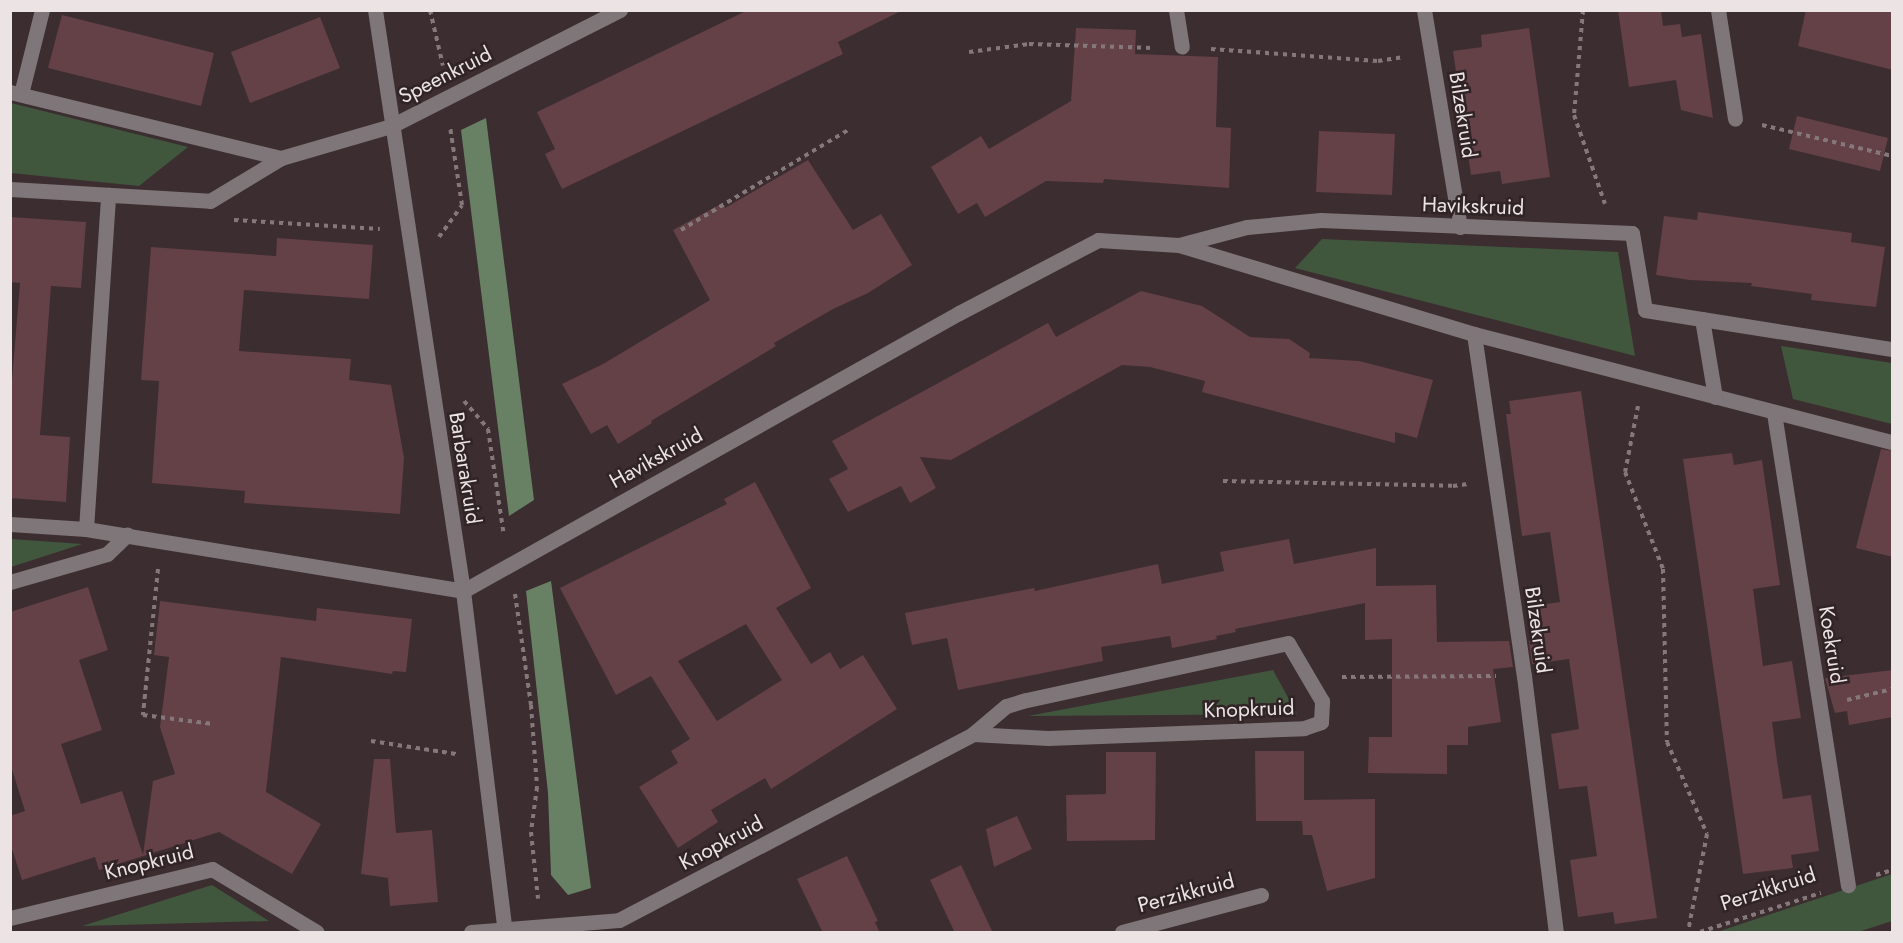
<!DOCTYPE html>
<html>
<head>
<meta charset="utf-8">
<style>
  body { margin:0 }
  #map { position:relative; width:1903px; height:943px; overflow:hidden; background:#3c2d30; font-family:Jost,sans-serif }
  div>[style] { position:absolute }
  [style*='--x'] { left:calc(var(--x)*1px); top:calc(var(--y)*1px); width:calc(var(--w)*1px); rotate:calc(var(--a)*1deg) }
  .green>* { inset:0; background:#40573e }
  .water>* { inset:0; background:#688165 }
  .building>* { inset:0; background:#644047 }
  .path>* { height:4px; margin-top:-2px; transform-origin:0; background:repeating-linear-gradient(90deg,#85787b 0 4.5px,transparent 0 9px) }
  .minor>* { height:15px; margin:-7.5px; padding:0 7.5px; transform-origin:7.5px; border-radius:7.5px; background:#7e7678 }
  span { translate:-50% -50%; white-space:nowrap; text-align:center; line-height:1.15; -webkit-text-stroke:5px #312426; paint-order:stroke }
  .street-label { font-size:21px; color:#ece3e4 }
  .frame { position:absolute; inset:0; border:12px solid #ece3e4; pointer-events:none }
</style>
</head>
<body>
<div id="map">
  <div class="green">
    <i style="clip-path:polygon(11px 103px,188px 147px,139px 186px,11px 173px)"></i>
    <i style="clip-path:polygon(1322px 239px,1618px 252px,1635px 356px,1295px 268px)"></i>
    <i style="clip-path:polygon(1781px 346px,1892px 363px,1892px 424px,1793px 399px)"></i>
    <i style="clip-path:polygon(10px 539px,11px 539px,82px 544px,11px 567px)"></i>
    <i style="clip-path:polygon(1273px 670px,1297px 714px,1028px 716px)"></i>
    <i style="clip-path:polygon(1892px 874px,1892px 921px,1858px 932px,1717px 932px)"></i>
    <i style="clip-path:polygon(212px 885px,269px 921px,82px 926px)"></i>
  </div>
  <div class="water">
    <i style="clip-path:polygon(486px 118px,534px 500px,509px 516px,461px 130px)"></i>
    <i style="clip-path:polygon(551px 581px,591px 888px,568px 895px,551px 875px,548px 793px,526px 591px)"></i>
  </div>
  <div class="building">
    <i style="clip-path:polygon(748px 10px,903px 10px,838px 42px,843px 54px,562px 189px,545px 154px,555px 149px,537px 112px)"></i>
    <i style="clip-path:polygon(1618px 10px,1661px 10px,1663px 26px,1680px 24px,1682px 37px,1701px 34px,1713px 118px,1681px 110px,1676px 80px,1629px 87px)"></i>
    <i style="clip-path:polygon(1806px 10px,1893px 10px,1893px 70px,1798px 46px)"></i>
    <i style="clip-path:polygon(62px 15px,214px 53px,201px 106px,48px 68px)"></i>
    <i style="clip-path:polygon(320px 17px,340px 68px,250px 103px,231px 52px)"></i>
    <i style="clip-path:polygon(1076px 28px,1136px 30px,1135px 54px,1218px 57px,1216px 127px,1231px 128px,1229px 188px,1104px 179px,1103px 183px,1046px 181px,985px 217px,977px 203px,958px 214px,931px 167px,981px 136px,989px 149px,1071px 101px)"></i>
    <i style="clip-path:polygon(1529px 28px,1550px 177px,1502px 184px,1500px 171px,1471px 175px,1453px 51px,1482px 47px,1481px 35px)"></i>
    <i style="clip-path:polygon(1797px 116px,1888px 138px,1880px 171px,1789px 149px)"></i>
    <i style="clip-path:polygon(1319px 131px,1395px 134px,1392px 195px,1316px 192px)"></i>
    <i style="clip-path:polygon(808px 160px,853px 230px,881px 214px,912px 265px,868px 293px,833px 309px,774px 343px,776px 346px,651px 421px,652px 423px,618px 444px,607px 425px,591px 434px,562px 384px,603px 364px,710px 300px,673px 230px,723px 203px,725px 208px)"></i>
    <i style="clip-path:polygon(1698px 212px,1852px 233px,1851px 242px,1885px 247px,1876px 307px,1811px 300px,1812px 294px,1751px 286px,1752px 283px,1690px 280px,1656px 275px,1664px 216px,1697px 220px)"></i>
    <i style="clip-path:polygon(10px 217px,86px 222px,81px 288px,51px 286px,40px 435px,70px 437px,66px 502px,10px 498px,10px 404px,20px 283px,10px 282px)"></i>
    <i style="clip-path:polygon(277px 238px,373px 245px,369px 299px,244px 290px,239px 351px,351px 359px,349px 380px,391px 385px,404px 458px,400px 514px,244px 503px,245px 491px,152px 483px,159px 381px,141px 380px,151px 247px,276px 256px)"></i>
    <i style="clip-path:polygon(1141px 291px,1202px 306px,1250px 337px,1289px 339px,1310px 353px,1309px 358px,1359px 361px,1433px 380px,1417px 438px,1395px 432px,1395px 443px,1202px 392px,1205px 381px,1150px 367px,1122px 365px,951px 460px,920px 457px,936px 488px,910px 503px,901px 486px,848px 512px,829px 479px,848px 469px,832px 441px,1048px 323px,1056px 337px)"></i>
    <i style="clip-path:polygon(1581px 391px,1657px 918px,1615px 924px,1613px 912px,1578px 917px,1570px 860px,1597px 856px,1587px 786px,1559px 789px,1551px 734px,1579px 729px,1569px 659px,1532px 664px,1529px 641px,1538px 641px,1533px 606px,1560px 602px,1550px 532px,1522px 536px,1506px 414px,1511px 414px,1509px 401px)"></i>
    <i style="clip-path:polygon(1881px 449px,1893px 451px,1893px 557px,1856px 548px)"></i>
    <i style="clip-path:polygon(1732px 453px,1734px 465px,1762px 460px,1780px 585px,1753px 589px,1758px 627px,1763px 666px,1792px 661px,1801px 718px,1772px 722px,1777px 760px,1783px 799px,1811px 795px,1819px 851px,1791px 855px,1793px 868px,1743px 874px,1683px 459px)"></i>
    <i style="clip-path:polygon(evenodd,755px 482px,811px 588px,776px 608px,811px 664px,830px 652px,840px 669px,863px 655px,897px 709px,771px 789px,765px 778px,711px 810px,718px 822px,678px 848px,639px 787px,678px 763px,671px 751px,690px 739px,651px 676px,616px 695px,560px 588px,727px 504px,724px 499px,755px 482px,746px 624px,782px 680px,717px 721px,678px 661px,746px 624px)"></i>
    <i style="clip-path:polygon(1289px 539px,1294px 564px,1376px 548px,1376px 586px,1436px 585px,1437px 642px,1509px 641px,1513px 667px,1493px 669px,1501px 722px,1468px 727px,1468px 745px,1447px 745px,1447px 774px,1368px 773px,1369px 737px,1392px 737px,1392px 639px,1365px 640px,1365px 603px,1235px 629px,1236px 632px,1216px 636px,1217px 639px,1172px 648px,1170px 636px,1101px 647px,1103px 661px,958px 690px,947px 638px,912px 645px,905px 613px,1034px 588px,1035px 591px,1158px 564px,1162px 584px,1224px 571px,1220px 552px)"></i>
    <i style="clip-path:polygon(88px 587px,108px 650px,79px 660px,102px 730px,61px 744px,81px 804px,122px 791px,143px 855px,153px 781px,175px 774px,160px 727px,169px 657px,154px 655px,160px 601px,316px 621px,317px 608px,412px 619px,406px 672px,393px 671px,392px 674px,281px 657px,266px 792px,321px 824px,292px 874px,219px 832px,99px 870px,95px 857px,22px 880px,10px 843px,10px 816px,25px 811px,10px 763px,10px 612px)"></i>
    <i style="clip-path:polygon(1893px 670px,1893px 717px,1849px 725px,1847px 711px,1835px 713px,1825px 678px)"></i>
    <i style="clip-path:polygon(1255px 751px,1304px 751px,1304px 800px,1375px 799px,1375px 878px,1327px 891px,1312px 835px,1303px 835px,1302px 821px,1256px 821px)"></i>
    <i style="clip-path:polygon(1106px 752px,1156px 752px,1155px 840px,1067px 841px,1066px 795px,1106px 794px)"></i>
    <i style="clip-path:polygon(374px 759px,390px 759px,396px 833px,432px 830px,438px 902px,390px 906px,388px 878px,361px 874px)"></i>
    <i style="clip-path:polygon(1017px 816px,1032px 849px,994px 867px,986px 829px)"></i>
    <i style="clip-path:polygon(847px 856px,878px 921px,875px 922px,880px 933px,823px 933px,797px 879px)"></i>
    <i style="clip-path:polygon(961px 865px,993px 933px,955px 933px,930px 880px)"></i>
  </div>
  <div class="path">
    <i style="--x:430;--y:10;--w:57;--a:76.9"></i>
    <i style="--x:1583;--y:10;--w:105;--a:94.9"></i>
    <i style="--x:1574;--y:115;--w:94;--a:70.8"></i>
    <i style="--x:1211;--y:49;--w:167;--a:4.1"></i>
    <i style="--x:1378;--y:61;--w:26;--a:-9"></i>
    <i style="--x:969;--y:52;--w:61;--a:-7.6"></i>
    <i style="--x:1029;--y:44;--w:124;--a:1.8"></i>
    <i style="--x:1762;--y:125;--w:134;--a:13.4"></i>
    <i style="--x:234;--y:220;--w:146;--a:3.5"></i>
    <i style="--x:681;--y:230;--w:195;--a:-30.9"></i>
    <i style="--x:439;--y:237;--w:39;--a:-54"></i>
    <i style="--x:462;--y:205;--w:79;--a:-98.7"></i>
    <i style="--x:464;--y:401;--w:37;--a:49"></i>
    <i style="--x:488;--y:429;--w:108;--a:81.5"></i>
    <i style="--x:1638;--y:406;--w:67;--a:101.1"></i>
    <i style="--x:1625;--y:472;--w:104;--a:68.6"></i>
    <i style="--x:1663;--y:569;--w:173;--a:88.7"></i>
    <i style="--x:1667;--y:742;--w:100;--a:66.5"></i>
    <i style="--x:1707;--y:834;--w:100;--a:101"></i>
    <i style="--x:1223;--y:481;--w:230;--a:1.2"></i>
    <i style="--x:1453;--y:486;--w:15;--a:-8"></i>
    <i style="--x:158;--y:569;--w:147;--a:95.9"></i>
    <i style="--x:143;--y:715;--w:71;--a:7.3"></i>
    <i style="--x:515;--y:594;--w:112;--a:81.8"></i>
    <i style="--x:531;--y:705;--w:82;--a:85.8"></i>
    <i style="--x:537;--y:787;--w:45;--a:97.6"></i>
    <i style="--x:531;--y:832;--w:67;--a:84"></i>
    <i style="--x:1342;--y:677;--w:154;--a:-0.4"></i>
    <i style="--x:1847;--y:700;--w:46;--a:-13.7"></i>
    <i style="--x:371;--y:741;--w:86;--a:8.7"></i>
    <i style="--x:1876;--y:875;--w:17;--a:-17"></i>
    <i style="--x:1700;--y:932;--w:127;--a:-17.9"></i>
  </div>
  <div class="minor">
    <i style="--x:375;--y:10;--w:588;--a:81.39"></i>
    <i style="--x:463;--y:591;--w:344;--a:83"></i>
    <i style="--x:1176;--y:10;--w:37;--a:81"></i>
    <i style="--x:1424;--y:10;--w:220;--a:80.6"></i>
    <i style="--x:1718;--y:10;--w:110;--a:81.1"></i>
    <i style="--x:10;--y:92;--w:279;--a:13.7"></i>
    <i style="--x:21;--y:94;--w:87;--a:-76"></i>
    <i style="--x:10;--y:189;--w:200;--a:3.4"></i>
    <i style="--x:210;--y:201;--w:83;--a:-31.2"></i>
    <i style="--x:281;--y:158;--w:115;--a:-16.2"></i>
    <i style="--x:391;--y:126;--w:257;--a:-26.9"></i>
    <i style="--x:1179;--y:245;--w:308;--a:16.8"></i>
    <i style="--x:1474;--y:334;--w:432;--a:14.5"></i>
    <i style="--x:1702;--y:319;--w:79;--a:80.5"></i>
    <i style="--x:1474;--y:334;--w:346;--a:81.7"></i>
    <i style="--x:1524;--y:676;--w:258;--a:82.9"></i>
    <i style="--x:1774;--y:413;--w:478;--a:81.1"></i>
    <i style="--x:10;--y:524;--w:76;--a:3.8"></i>
    <i style="--x:86;--y:529;--w:382;--a:9.3"></i>
    <i style="--x:463;--y:591;--w:569;--a:-29.27"></i>
    <i style="--x:959;--y:313;--w:157;--a:-27.7"></i>
    <i style="--x:1098;--y:240;--w:81;--a:3.5"></i>
    <i style="--x:1179;--y:245;--w:70;--a:-14.8"></i>
    <i style="--x:1247;--y:227;--w:74;--a:-5.4"></i>
    <i style="--x:1321;--y:220;--w:311;--a:2.4"></i>
    <i style="--x:1632;--y:233;--w:78;--a:80.4"></i>
    <i style="--x:1645;--y:310;--w:250;--a:9"></i>
    <i style="--x:86;--y:529;--w:335;--a:-86.2"></i>
    <i style="--x:10;--y:582;--w:101;--a:-16.1"></i>
    <i style="--x:107;--y:554;--w:28;--a:-44"></i>
    <i style="--x:10;--y:918;--w:208;--a:-13.6"></i>
    <i style="--x:212;--y:869;--w:122;--a:31"></i>
    <i style="--x:471;--y:932;--w:148;--a:-4.6"></i>
    <i style="--x:619;--y:920;--w:400;--a:-27.7"></i>
    <i style="--x:973;--y:734;--w:75;--a:3.1"></i>
    <i style="--x:1048;--y:738;--w:256;--a:-2.2"></i>
    <i style="--x:1304;--y:728;--w:18;--a:-19"></i>
    <i style="--x:1321;--y:722;--w:21;--a:-87"></i>
    <i style="--x:1322;--y:701;--w:67;--a:-120.4"></i>
    <i style="--x:1288;--y:643;--w:268;--a:167.7"></i>
    <i style="--x:1026;--y:700;--w:21;--a:163"></i>
    <i style="--x:1006;--y:706;--w:43;--a:139.7"></i>
    <i style="--x:1122;--y:932;--w:144;--a:-14.9"></i>
  </div>
  <div class="street-label">
    <span style="left:445px;top:75px;rotate:-27deg">Speenkruid</span>
    <span style="left:1463px;top:115px;rotate:81deg">Bilzekruid</span>
    <span style="left:1473px;top:206px;rotate:2deg">Havikskruid</span>
    <span style="left:656px;top:458px;rotate:-29deg">Havikskruid</span>
    <span style="left:465px;top:468px;rotate:81deg">Barbarakruid</span>
    <span style="left:1538px;top:630px;rotate:82deg">Bilzekruid</span>
    <span style="left:1832px;top:645px;rotate:81deg">Koekruid</span>
    <span style="left:1249px;top:709px;rotate:-2deg">Knopkruid</span>
    <span style="left:721px;top:843px;rotate:-28deg">Knopkruid</span>
    <span style="left:149px;top:862px;rotate:-14deg">Knopkruid</span>
    <span style="left:1768px;top:889px;rotate:-18deg">Perzikkruid</span>
    <span style="left:1186px;top:893px;rotate:-15deg">Perzikkruid</span>
  </div>
  <div class="frame"></div>
</div>
</body>
</html>
